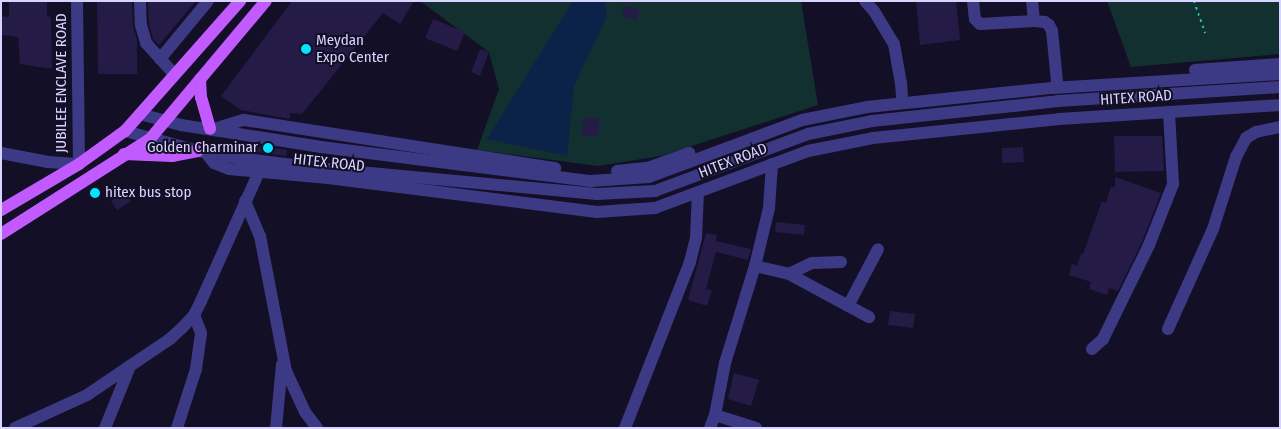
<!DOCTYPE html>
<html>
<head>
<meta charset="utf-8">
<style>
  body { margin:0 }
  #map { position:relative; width:1281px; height:429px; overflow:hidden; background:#130f26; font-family:"Fira Sans Condensed",sans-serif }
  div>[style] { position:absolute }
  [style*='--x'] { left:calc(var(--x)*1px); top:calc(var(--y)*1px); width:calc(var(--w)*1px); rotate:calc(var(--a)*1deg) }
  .green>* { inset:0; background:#12302f }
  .water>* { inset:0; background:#0c2248 }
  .building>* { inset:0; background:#241b47 }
  .path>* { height:2px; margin-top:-1px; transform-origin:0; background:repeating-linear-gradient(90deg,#2fb8b0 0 2.5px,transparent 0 6.5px) }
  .minor>* { height:12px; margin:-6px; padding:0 6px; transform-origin:6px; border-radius:6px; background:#3d3a85 }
  .major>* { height:12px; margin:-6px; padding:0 6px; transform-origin:6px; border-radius:6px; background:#c25bff }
  .dots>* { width:14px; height:14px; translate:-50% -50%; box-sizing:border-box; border:2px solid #130f26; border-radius:50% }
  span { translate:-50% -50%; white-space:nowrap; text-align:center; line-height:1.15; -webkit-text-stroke:4px #130f26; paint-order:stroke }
  .poi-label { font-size:15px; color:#d9d4ff }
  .left { translate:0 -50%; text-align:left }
  .right { translate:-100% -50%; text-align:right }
  .street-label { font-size:15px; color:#d9d4ff }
  .frame { position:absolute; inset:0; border:2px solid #d9d4ff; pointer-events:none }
</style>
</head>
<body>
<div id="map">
  <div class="green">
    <i style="clip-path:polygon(420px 1px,801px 1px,818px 105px,661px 156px,598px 166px,477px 150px,499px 89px,489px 52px)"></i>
    <i style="clip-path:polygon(1107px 1px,1280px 1px,1280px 54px,1131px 67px)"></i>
  </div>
  <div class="water">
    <i style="clip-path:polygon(573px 1px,605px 1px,607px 16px,574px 86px,567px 156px,487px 139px)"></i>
  </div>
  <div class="building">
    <i style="clip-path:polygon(9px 1px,47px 1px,47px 16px,51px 17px,52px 69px,20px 64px,18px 37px,1px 35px,1px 16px,9px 17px)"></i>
    <i style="clip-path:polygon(97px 1px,132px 1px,133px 26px,137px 39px,137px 74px,98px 74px)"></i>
    <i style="clip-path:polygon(148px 1px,196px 1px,159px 45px,153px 39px,149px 24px)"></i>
    <i style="clip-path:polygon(292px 1px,414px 1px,400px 24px,383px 13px,302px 114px,290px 113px,290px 119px,241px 110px,221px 96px)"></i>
    <i style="clip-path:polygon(916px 1px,956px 1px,960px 40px,920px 45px)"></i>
    <i style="clip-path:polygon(624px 6px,639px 9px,637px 20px,622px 17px)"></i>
    <i style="clip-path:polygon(433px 19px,465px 32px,457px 51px,425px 38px)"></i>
    <i style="clip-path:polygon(480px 49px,489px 52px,480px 76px,471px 72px)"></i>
    <i style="clip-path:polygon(583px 118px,599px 118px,598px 136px,582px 136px)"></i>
    <i style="clip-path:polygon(1114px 136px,1162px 136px,1164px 171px,1115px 172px)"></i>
    <i style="clip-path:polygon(250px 144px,287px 150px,286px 156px,249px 151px)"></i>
    <i style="clip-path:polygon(1023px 147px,1024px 162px,1002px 163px,1002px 148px)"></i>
    <i style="clip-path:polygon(1115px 177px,1161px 193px,1142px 242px,1118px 291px,1109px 288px,1107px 295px,1089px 289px,1091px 282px,1069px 275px,1072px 264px,1077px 266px,1081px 254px,1083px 254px,1102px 201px,1106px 203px,1111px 186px,1115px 188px)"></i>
    <i style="clip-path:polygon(125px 192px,131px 201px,117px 210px,111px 201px)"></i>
    <i style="clip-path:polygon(776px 222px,805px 225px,804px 235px,775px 232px)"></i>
    <i style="clip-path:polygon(706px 233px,717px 235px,716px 241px,751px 249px,748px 260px,716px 252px,706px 289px,712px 290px,707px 306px,688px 300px)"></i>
    <i style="clip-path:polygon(890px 311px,915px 314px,913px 328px,888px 325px)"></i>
    <i style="clip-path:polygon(734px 373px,759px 380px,751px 406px,728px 399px)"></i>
  </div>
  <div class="path">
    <i style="--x:1194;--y:1;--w:34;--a:71"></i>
  </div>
  <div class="minor">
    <i style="--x:140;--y:1;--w:24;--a:88"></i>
    <i style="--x:141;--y:25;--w:19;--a:74"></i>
    <i style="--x:146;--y:43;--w:42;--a:47.9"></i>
    <i style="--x:865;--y:1;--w:13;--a:48"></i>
    <i style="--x:874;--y:11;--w:39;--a:59"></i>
    <i style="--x:894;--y:44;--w:39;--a:80"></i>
    <i style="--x:901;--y:82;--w:14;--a:86"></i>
    <i style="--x:973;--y:1;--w:18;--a:84"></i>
    <i style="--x:975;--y:19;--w:7;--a:45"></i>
    <i style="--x:980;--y:24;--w:54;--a:-3.2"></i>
    <i style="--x:1034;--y:21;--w:11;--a:5"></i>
    <i style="--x:1045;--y:22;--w:5;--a:37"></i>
    <i style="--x:1049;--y:25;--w:7;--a:63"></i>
    <i style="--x:1052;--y:31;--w:50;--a:84.3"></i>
    <i style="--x:1032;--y:1;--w:20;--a:84"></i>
    <i style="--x:160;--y:59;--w:75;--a:-50.4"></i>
    <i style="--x:1195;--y:70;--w:85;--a:-4"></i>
    <i style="--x:140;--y:114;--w:42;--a:15"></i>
    <i style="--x:181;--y:125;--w:142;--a:8.9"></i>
    <i style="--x:321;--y:147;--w:272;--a:7.2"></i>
    <i style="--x:591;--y:181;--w:58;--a:-3.9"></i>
    <i style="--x:649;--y:177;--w:163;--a:-20.4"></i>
    <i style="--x:802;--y:120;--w:66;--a:-11.3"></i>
    <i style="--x:867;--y:107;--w:186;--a:-5.9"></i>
    <i style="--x:1052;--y:88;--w:228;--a:-3.5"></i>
    <i style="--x:217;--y:128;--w:28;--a:-17"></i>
    <i style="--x:244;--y:120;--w:315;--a:8.8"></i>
    <i style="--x:125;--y:131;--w:76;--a:15.3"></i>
    <i style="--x:198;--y:151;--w:40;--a:10"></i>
    <i style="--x:237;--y:158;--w:91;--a:7"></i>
    <i style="--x:327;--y:169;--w:271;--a:5.3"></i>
    <i style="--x:597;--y:194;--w:58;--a:-3"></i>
    <i style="--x:655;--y:191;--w:163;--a:-20.4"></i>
    <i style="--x:808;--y:134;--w:65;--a:-11.5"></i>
    <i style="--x:872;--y:121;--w:187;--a:-6.1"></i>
    <i style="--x:1058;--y:101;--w:222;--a:-3.6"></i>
    <i style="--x:1;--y:153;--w:48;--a:10.8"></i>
    <i style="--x:48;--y:162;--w:31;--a:4"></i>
    <i style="--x:79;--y:164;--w:163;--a:-90.7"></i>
    <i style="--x:206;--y:153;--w:13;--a:51"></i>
    <i style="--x:214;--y:163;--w:16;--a:22"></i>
    <i style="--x:229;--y:169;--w:99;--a:5.2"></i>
    <i style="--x:328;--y:178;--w:271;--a:7.2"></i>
    <i style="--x:597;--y:212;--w:58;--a:-3.9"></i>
    <i style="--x:655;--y:208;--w:163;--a:-20.4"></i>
    <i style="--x:808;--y:151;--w:66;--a:-11.3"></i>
    <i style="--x:873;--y:138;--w:187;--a:-5.8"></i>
    <i style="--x:1059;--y:119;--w:221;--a:-3.6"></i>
    <i style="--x:617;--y:171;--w:31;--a:-6"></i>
    <i style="--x:648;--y:168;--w:44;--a:-20.1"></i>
    <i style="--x:245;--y:201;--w:38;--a:67"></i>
    <i style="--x:260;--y:236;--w:137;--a:79.1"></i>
    <i style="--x:286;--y:371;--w:45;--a:65.1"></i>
    <i style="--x:305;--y:412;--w:20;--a:53"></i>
    <i style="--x:755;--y:266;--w:35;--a:13"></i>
    <i style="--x:789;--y:274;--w:25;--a:-26"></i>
    <i style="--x:812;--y:263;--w:29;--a:-2"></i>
    <i style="--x:789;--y:274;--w:91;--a:28.3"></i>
    <i style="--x:848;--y:306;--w:64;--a:-62.2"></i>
    <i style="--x:1168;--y:329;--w:110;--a:-65.8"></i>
    <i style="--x:1213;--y:229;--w:76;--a:-72.3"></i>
    <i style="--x:1236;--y:157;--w:21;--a:-62"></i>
    <i style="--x:1246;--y:138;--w:12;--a:-31"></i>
    <i style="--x:1256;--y:132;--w:25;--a:-12"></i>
    <i style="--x:1092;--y:349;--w:15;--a:-42"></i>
    <i style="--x:1103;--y:339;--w:105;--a:-63.9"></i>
    <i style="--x:1149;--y:245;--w:66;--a:-68.5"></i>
    <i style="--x:1173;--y:184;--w:72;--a:-93.2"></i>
    <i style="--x:15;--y:428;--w:79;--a:-24.6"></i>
    <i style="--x:87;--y:395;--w:100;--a:-34"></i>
    <i style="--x:170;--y:339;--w:16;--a:-43"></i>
    <i style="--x:182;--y:328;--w:18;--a:-47"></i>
    <i style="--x:194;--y:315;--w:16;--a:-63"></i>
    <i style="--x:201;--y:301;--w:141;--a:-65.8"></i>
    <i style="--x:105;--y:428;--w:67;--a:-68"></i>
    <i style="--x:177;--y:428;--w:62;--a:-72.1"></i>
    <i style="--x:196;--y:369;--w:36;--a:-82"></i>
    <i style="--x:201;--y:333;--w:19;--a:-111"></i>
    <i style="--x:276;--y:428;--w:64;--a:-84.6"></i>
    <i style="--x:625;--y:428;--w:178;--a:-68.6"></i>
    <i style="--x:690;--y:262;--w:25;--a:-76"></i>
    <i style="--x:696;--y:238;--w:46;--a:-87.5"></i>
    <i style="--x:710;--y:428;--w:14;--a:-69"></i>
    <i style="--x:756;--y:428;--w:43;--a:-162.4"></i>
    <i style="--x:715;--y:415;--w:53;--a:-79.1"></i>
    <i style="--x:725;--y:363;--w:102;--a:-72.8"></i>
    <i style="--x:755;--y:266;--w:60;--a:-76.4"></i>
    <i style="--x:769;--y:208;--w:44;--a:-86.1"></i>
  </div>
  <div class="major">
    <i style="--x:200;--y:79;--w:18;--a:87"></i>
    <i style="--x:201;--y:97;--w:33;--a:74"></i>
    <i style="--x:124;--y:154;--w:48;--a:2.4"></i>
    <i style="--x:172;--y:156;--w:26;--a:-11"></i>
    <i style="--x:1;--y:210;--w:91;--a:-30.5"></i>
    <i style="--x:79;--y:164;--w:57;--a:-35.7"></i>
    <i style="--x:125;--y:131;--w:174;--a:-48.5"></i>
    <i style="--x:1;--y:234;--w:177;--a:-32.5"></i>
    <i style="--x:150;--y:139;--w:180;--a:-50"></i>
  </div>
  <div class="dots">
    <i style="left:306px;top:49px;background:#00e5ff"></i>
    <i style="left:268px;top:148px;background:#00e5ff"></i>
    <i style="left:95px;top:193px;background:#00e5ff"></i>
  </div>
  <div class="poi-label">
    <span class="left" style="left:316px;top:49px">Meydan<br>Expo Center</span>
    <span class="right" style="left:258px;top:148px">Golden Charminar</span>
    <span class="left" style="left:105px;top:193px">hitex bus stop</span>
  </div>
  <div class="street-label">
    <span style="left:62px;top:83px;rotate:-90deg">JUBILEE ENCLAVE ROAD</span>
    <span style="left:1136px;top:98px;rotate:-4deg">HITEX ROAD</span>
    <span style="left:733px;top:161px;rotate:-21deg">HITEX ROAD</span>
    <span style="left:329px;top:163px;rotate:6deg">HITEX ROAD</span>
  </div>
  <div class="frame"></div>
</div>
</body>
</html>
